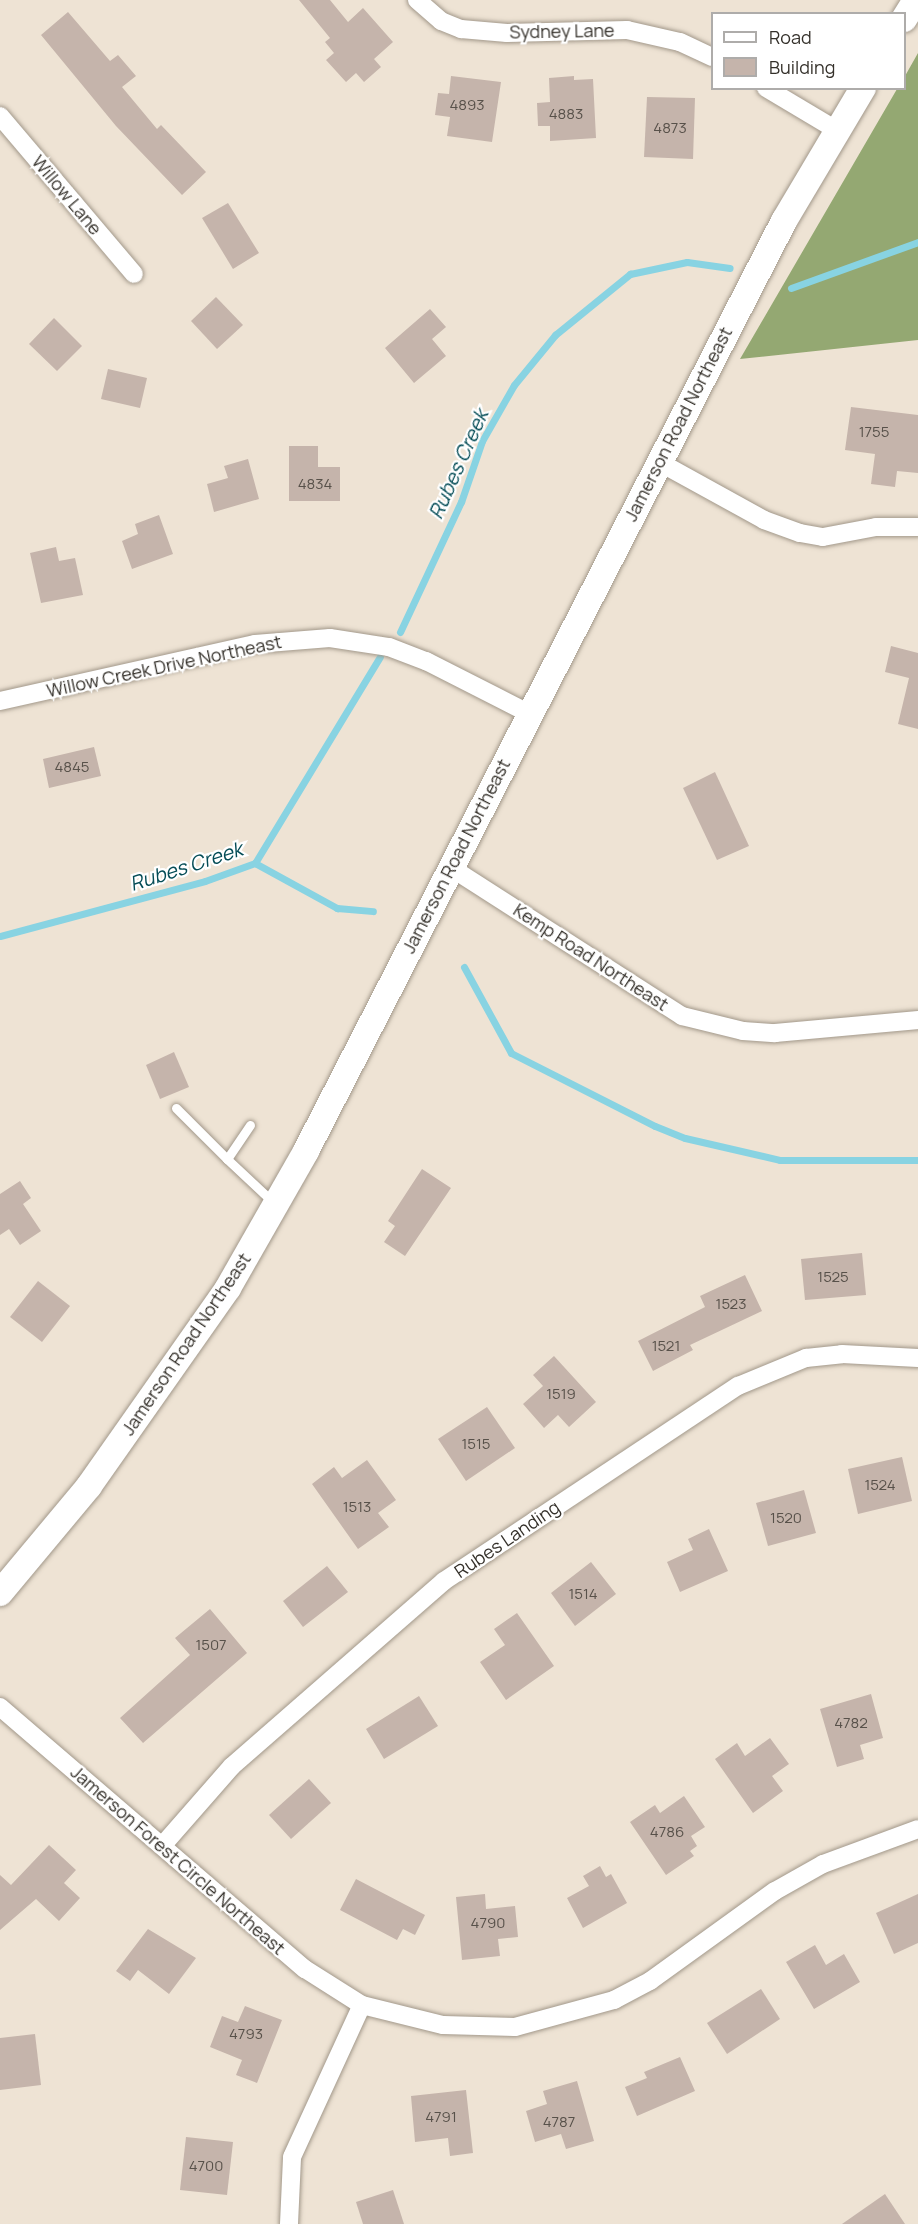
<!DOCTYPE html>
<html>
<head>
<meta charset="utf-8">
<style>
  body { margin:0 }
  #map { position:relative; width:918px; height:2224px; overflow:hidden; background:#eee3d4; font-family:Manrope,sans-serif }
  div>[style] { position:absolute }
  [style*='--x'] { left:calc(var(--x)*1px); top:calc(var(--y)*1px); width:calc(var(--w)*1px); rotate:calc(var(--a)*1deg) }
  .forest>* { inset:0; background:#94a872 }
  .stream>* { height:7px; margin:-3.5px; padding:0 3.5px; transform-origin:3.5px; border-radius:3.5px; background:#88d3e2 }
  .building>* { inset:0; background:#c5b4ab }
  .roads { filter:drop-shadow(0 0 2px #a2988a) drop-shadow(0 0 2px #a2988a) }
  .lane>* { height:9px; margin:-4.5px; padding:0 4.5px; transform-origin:4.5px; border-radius:4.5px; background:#fff }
  .street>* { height:18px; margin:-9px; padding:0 9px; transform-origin:9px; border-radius:9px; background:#fff }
  .secondary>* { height:26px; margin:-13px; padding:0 13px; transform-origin:13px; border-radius:13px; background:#fff }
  span { translate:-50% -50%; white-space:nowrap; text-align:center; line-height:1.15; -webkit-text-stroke:4.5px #fff; paint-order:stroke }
  .number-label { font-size:15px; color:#58514a }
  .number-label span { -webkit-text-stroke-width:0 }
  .street-label { font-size:18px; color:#34302a }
  .water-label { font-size:20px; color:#044c56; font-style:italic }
  .legend { position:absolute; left:711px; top:12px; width:195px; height:78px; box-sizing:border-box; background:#fff; border:2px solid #aeacaa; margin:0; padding:8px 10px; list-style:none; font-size:18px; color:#34302a }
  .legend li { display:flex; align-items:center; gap:12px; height:30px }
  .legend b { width:30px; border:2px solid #aeacaa }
</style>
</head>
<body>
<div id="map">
  <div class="forest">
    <i style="clip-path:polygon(918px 53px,918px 340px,740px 359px,897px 89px,904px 88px,905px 76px)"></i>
  </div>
  <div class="stream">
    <i style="--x:791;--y:288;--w:135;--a:-19.9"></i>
    <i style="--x:400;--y:632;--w:144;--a:-64.9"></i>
    <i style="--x:461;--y:502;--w:65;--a:-71"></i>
    <i style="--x:482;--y:441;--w:64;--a:-60.3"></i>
    <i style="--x:514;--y:385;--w:65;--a:-50.6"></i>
    <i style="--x:555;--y:335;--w:97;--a:-39.1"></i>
    <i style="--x:630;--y:274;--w:58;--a:-11.9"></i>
    <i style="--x:687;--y:262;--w:43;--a:7.9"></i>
    <i style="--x:255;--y:863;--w:94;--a:28.8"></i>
    <i style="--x:337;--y:908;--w:36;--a:5"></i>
    <i style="--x:0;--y:936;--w:212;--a:-15"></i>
    <i style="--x:205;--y:881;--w:53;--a:-19.8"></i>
    <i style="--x:255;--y:863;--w:241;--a:-58.8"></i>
    <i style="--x:464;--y:967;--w:98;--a:61.3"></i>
    <i style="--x:511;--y:1053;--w:161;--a:26.9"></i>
    <i style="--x:655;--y:1126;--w:32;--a:22"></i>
    <i style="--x:685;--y:1138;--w:98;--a:13"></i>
    <i style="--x:780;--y:1160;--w:138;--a:0"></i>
  </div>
  <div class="building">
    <i style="clip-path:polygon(299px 0,330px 0,348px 22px,363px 8px,393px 42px,374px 59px,381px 67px,364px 82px,356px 73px,346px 82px,326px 60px,334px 53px,325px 42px,330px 38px)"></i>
    <i style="clip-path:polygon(68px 12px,110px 61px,118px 55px,136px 76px,122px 87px,157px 129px,161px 125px,206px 172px,182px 195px,116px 126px,41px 35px)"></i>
    <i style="clip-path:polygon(451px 76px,501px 82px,492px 142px,447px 136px,450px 117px,435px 115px,438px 93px,449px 94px)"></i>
    <i style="clip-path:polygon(574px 76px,574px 80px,593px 79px,596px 138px,550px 141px,550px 126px,538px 126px,537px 103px,550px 102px,549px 78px)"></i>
    <i style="clip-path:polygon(647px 97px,695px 98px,693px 159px,644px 157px)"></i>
    <i style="clip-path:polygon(228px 203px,259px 253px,233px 269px,202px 218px)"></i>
    <i style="clip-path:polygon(216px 297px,243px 325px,217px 349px,191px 321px)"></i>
    <i style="clip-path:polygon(430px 309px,446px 327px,432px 339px,446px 356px,414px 383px,385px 348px)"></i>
    <i style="clip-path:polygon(54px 318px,82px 346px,57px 371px,29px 344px)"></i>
    <i style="clip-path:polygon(108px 369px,147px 378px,140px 408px,101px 399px)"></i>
    <i style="clip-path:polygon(851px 407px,918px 415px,918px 473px,897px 471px,895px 487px,871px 484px,875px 454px,845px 450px)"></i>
    <i style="clip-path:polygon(289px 446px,318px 446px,318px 467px,340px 467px,340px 501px,289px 501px)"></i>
    <i style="clip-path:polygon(248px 459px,259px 499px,214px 512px,207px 484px,228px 478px,224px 466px)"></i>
    <i style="clip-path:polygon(159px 515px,173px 554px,132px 569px,122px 541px,138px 534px,135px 524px)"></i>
    <i style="clip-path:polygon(56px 547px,59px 561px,75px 558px,83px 595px,41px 603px,30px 553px)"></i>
    <i style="clip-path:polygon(891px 646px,918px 653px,918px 729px,898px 724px,909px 678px,885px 672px)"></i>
    <i style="clip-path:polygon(94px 747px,101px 776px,49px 788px,43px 759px)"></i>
    <i style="clip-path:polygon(715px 772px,749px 846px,717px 860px,683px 788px)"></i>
    <i style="clip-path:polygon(174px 1052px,189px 1087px,160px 1099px,146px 1065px)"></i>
    <i style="clip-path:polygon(422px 1169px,451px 1188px,405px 1256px,384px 1242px,395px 1226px,388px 1221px)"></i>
    <i style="clip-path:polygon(20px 1181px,31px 1198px,23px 1204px,41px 1231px,20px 1245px,9px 1229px,0 1235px,0 1194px)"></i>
    <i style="clip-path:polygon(862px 1253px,866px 1295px,805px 1300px,801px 1259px)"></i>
    <i style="clip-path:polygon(745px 1275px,762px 1311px,690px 1345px,693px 1350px,653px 1371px,638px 1341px,705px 1307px,700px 1296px)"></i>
    <i style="clip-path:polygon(38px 1281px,70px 1306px,42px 1342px,10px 1317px)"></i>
    <i style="clip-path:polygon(554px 1356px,596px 1402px,569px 1427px,558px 1415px,544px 1428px,523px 1404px,543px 1386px,533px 1375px)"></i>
    <i style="clip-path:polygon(487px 1407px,515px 1448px,466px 1481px,438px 1439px)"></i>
    <i style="clip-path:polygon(902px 1457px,912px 1501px,858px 1514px,848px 1469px)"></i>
    <i style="clip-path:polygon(367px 1460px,396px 1500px,378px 1513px,389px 1527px,358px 1549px,312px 1484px,334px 1467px,342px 1478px)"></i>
    <i style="clip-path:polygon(804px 1490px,816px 1533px,768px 1546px,756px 1503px)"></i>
    <i style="clip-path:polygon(709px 1529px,728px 1571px,680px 1592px,667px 1562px,693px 1550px,688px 1539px)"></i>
    <i style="clip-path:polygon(591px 1562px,616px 1594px,575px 1626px,551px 1593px)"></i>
    <i style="clip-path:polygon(327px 1566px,348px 1592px,303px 1627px,283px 1601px)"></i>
    <i style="clip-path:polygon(210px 1609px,247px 1653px,143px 1743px,120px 1718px,190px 1655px,175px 1638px)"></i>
    <i style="clip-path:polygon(517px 1613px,554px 1666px,506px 1700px,480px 1662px,505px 1645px,494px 1629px)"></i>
    <i style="clip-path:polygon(871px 1694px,883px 1738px,860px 1745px,864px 1759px,837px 1767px,820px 1709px)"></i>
    <i style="clip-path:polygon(419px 1696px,438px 1726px,384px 1759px,366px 1729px)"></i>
    <i style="clip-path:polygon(770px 1738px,789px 1764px,772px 1776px,783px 1791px,753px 1813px,715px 1759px,737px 1743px,745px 1756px)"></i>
    <i style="clip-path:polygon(309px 1779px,331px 1803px,291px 1839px,269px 1815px)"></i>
    <i style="clip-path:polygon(684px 1796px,705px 1827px,691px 1836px,697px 1846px,690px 1851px,694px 1856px,666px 1875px,630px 1822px,655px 1805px,660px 1813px)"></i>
    <i style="clip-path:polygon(49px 1845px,76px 1870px,64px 1883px,80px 1898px,59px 1921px,36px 1899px,0 1930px,0 1875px,11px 1885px)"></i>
    <i style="clip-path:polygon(600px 1866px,606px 1877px,611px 1874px,627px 1903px,583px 1928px,567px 1898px,589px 1886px,583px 1876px)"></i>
    <i style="clip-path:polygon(356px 1879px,425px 1915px,415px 1935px,403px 1929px,397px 1940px,340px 1910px)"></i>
    <i style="clip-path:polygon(485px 1894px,486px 1909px,515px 1906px,518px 1937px,498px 1939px,500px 1956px,462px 1960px,456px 1897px)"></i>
    <i style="clip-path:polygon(918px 1894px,918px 1943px,894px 1954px,876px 1913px)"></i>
    <i style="clip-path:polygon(148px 1929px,196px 1958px,169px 1994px,138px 1970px,130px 1981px,116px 1971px)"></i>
    <i style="clip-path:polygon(815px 1945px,826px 1965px,844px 1954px,860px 1982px,814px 2009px,786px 1962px)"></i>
    <i style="clip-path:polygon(761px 1989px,780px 2019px,727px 2054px,707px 2023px)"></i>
    <i style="clip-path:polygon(245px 2006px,282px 2020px,257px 2083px,236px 2075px,242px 2060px,210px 2047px,222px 2016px,238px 2022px)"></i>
    <i style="clip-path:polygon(35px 2034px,41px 2085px,0 2090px,0 2038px)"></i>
    <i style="clip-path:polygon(680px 2057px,695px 2091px,637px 2116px,625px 2087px,647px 2078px,644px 2072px)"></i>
    <i style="clip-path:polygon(577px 2081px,594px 2141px,566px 2149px,561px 2134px,535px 2142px,526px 2111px,547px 2104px,543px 2091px)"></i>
    <i style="clip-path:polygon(466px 2090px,473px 2153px,450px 2156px,448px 2138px,415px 2142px,411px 2096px)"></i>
    <i style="clip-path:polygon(186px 2137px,233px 2142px,227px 2195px,180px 2190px)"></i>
    <i style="clip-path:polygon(393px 2190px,404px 2224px,363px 2224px,356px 2202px)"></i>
    <i style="clip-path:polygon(885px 2194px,905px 2224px,842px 2224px)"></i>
  </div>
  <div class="roads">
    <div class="lane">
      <i style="--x:176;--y:1108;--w:72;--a:45"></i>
      <i style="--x:250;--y:1125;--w:41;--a:124.1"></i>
      <i style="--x:227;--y:1159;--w:64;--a:43.1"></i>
    </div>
    <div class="street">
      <i style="--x:417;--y:0;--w:32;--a:41"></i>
      <i style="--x:441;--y:21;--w:22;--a:22"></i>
      <i style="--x:461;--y:29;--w:46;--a:5"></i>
      <i style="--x:507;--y:33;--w:120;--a:-1.4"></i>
      <i style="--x:627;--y:30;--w:54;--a:12.8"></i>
      <i style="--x:680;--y:42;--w:35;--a:25"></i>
      <i style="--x:766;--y:88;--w:84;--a:30.8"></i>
      <i style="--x:0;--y:116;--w:207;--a:49.7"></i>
      <i style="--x:659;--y:462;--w:120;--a:28.9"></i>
      <i style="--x:764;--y:520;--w:38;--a:20"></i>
      <i style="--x:800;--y:533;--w:23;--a:10"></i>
      <i style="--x:823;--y:537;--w:54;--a:-10.7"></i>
      <i style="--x:876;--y:527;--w:42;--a:0"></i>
      <i style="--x:0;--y:701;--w:261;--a:-12.6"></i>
      <i style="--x:255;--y:644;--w:75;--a:-4.6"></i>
      <i style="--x:330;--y:638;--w:60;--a:8.7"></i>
      <i style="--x:389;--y:647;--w:40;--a:21"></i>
      <i style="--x:426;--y:661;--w:114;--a:27"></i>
      <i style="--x:450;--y:867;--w:276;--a:32.7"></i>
      <i style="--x:682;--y:1016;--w:63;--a:13.8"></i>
      <i style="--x:743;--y:1031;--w:32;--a:4"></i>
      <i style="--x:775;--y:1033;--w:144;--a:-5.2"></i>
      <i style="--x:0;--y:1707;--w:402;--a:40.7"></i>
      <i style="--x:305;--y:1969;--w:67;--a:32.3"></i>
      <i style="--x:362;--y:2005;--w:83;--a:13.9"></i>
      <i style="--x:443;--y:2025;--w:72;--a:1.6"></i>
      <i style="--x:515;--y:2027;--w:103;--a:-15.3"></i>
      <i style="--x:614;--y:2000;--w:41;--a:-27.8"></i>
      <i style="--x:650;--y:1981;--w:154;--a:-35.8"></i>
      <i style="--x:775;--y:1891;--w:55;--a:-29.4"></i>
      <i style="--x:823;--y:1864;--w:101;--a:-20.2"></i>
      <i style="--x:162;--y:1846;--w:106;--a:-48.8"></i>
      <i style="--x:232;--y:1766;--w:281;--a:-41.1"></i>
      <i style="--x:444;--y:1581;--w:353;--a:-33.6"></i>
      <i style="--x:738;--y:1386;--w:74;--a:-22.4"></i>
      <i style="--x:806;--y:1358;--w:36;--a:-6"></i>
      <i style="--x:842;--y:1354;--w:76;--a:3"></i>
      <i style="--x:289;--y:2224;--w:67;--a:-87.4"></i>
      <i style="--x:292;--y:2157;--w:167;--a:-65.3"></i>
    </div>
    <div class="secondary">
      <i style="--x:904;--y:19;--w:22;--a:-58"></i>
      <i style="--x:0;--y:1593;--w:139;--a:-50.2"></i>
      <i style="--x:89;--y:1486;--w:242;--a:-54.9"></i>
      <i style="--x:228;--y:1288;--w:158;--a:-60.3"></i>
      <i style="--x:306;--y:1151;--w:1046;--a:-62.8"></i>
      <i style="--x:784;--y:221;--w:155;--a:-59.3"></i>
    </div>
  </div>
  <div class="number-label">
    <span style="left:467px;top:105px">4893</span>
    <span style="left:566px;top:114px">4883</span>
    <span style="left:670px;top:128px">4873</span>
    <span style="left:874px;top:432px">1755</span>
    <span style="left:315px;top:484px">4834</span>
    <span style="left:72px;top:767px">4845</span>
    <span style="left:833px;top:1277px">1525</span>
    <span style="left:731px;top:1304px">1523</span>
    <span style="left:666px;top:1346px">1521</span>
    <span style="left:561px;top:1394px">1519</span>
    <span style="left:476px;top:1444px">1515</span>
    <span style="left:880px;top:1485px">1524</span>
    <span style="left:357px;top:1507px">1513</span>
    <span style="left:786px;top:1518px">1520</span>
    <span style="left:583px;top:1594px">1514</span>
    <span style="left:211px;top:1645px">1507</span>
    <span style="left:851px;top:1723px">4782</span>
    <span style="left:667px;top:1832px">4786</span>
    <span style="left:488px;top:1923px">4790</span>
    <span style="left:246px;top:2034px">4793</span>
    <span style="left:441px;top:2117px">4791</span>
    <span style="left:559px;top:2122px">4787</span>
    <span style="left:206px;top:2166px">4700</span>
  </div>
  <div class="street-label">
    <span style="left:562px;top:31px;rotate:-1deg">Sydney Lane</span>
    <span style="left:67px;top:195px;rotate:50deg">Willow Lane</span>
    <span style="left:678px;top:424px;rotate:-63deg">Jamerson Road Northeast</span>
    <span style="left:164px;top:666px;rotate:-12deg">Willow Creek Drive Northeast</span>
    <span style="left:456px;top:856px;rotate:-63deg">Jamerson Road Northeast</span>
    <span style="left:591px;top:957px;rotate:33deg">Kemp Road Northeast</span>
    <span style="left:186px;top:1344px;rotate:-56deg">Jamerson Road Northeast</span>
    <span style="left:507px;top:1539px;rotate:-34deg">Rubes Landing</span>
    <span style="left:178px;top:1860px;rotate:41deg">Jamerson Forest Circle Northeast</span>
  </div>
  <div class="water-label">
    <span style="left:458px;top:464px;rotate:-66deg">Rubes Creek</span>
    <span style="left:186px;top:866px;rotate:-18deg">Rubes Creek</span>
  </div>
  <ul class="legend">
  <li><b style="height:8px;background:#fff"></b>Road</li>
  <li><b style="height:16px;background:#c5b4ab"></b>Building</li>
  </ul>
</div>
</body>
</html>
